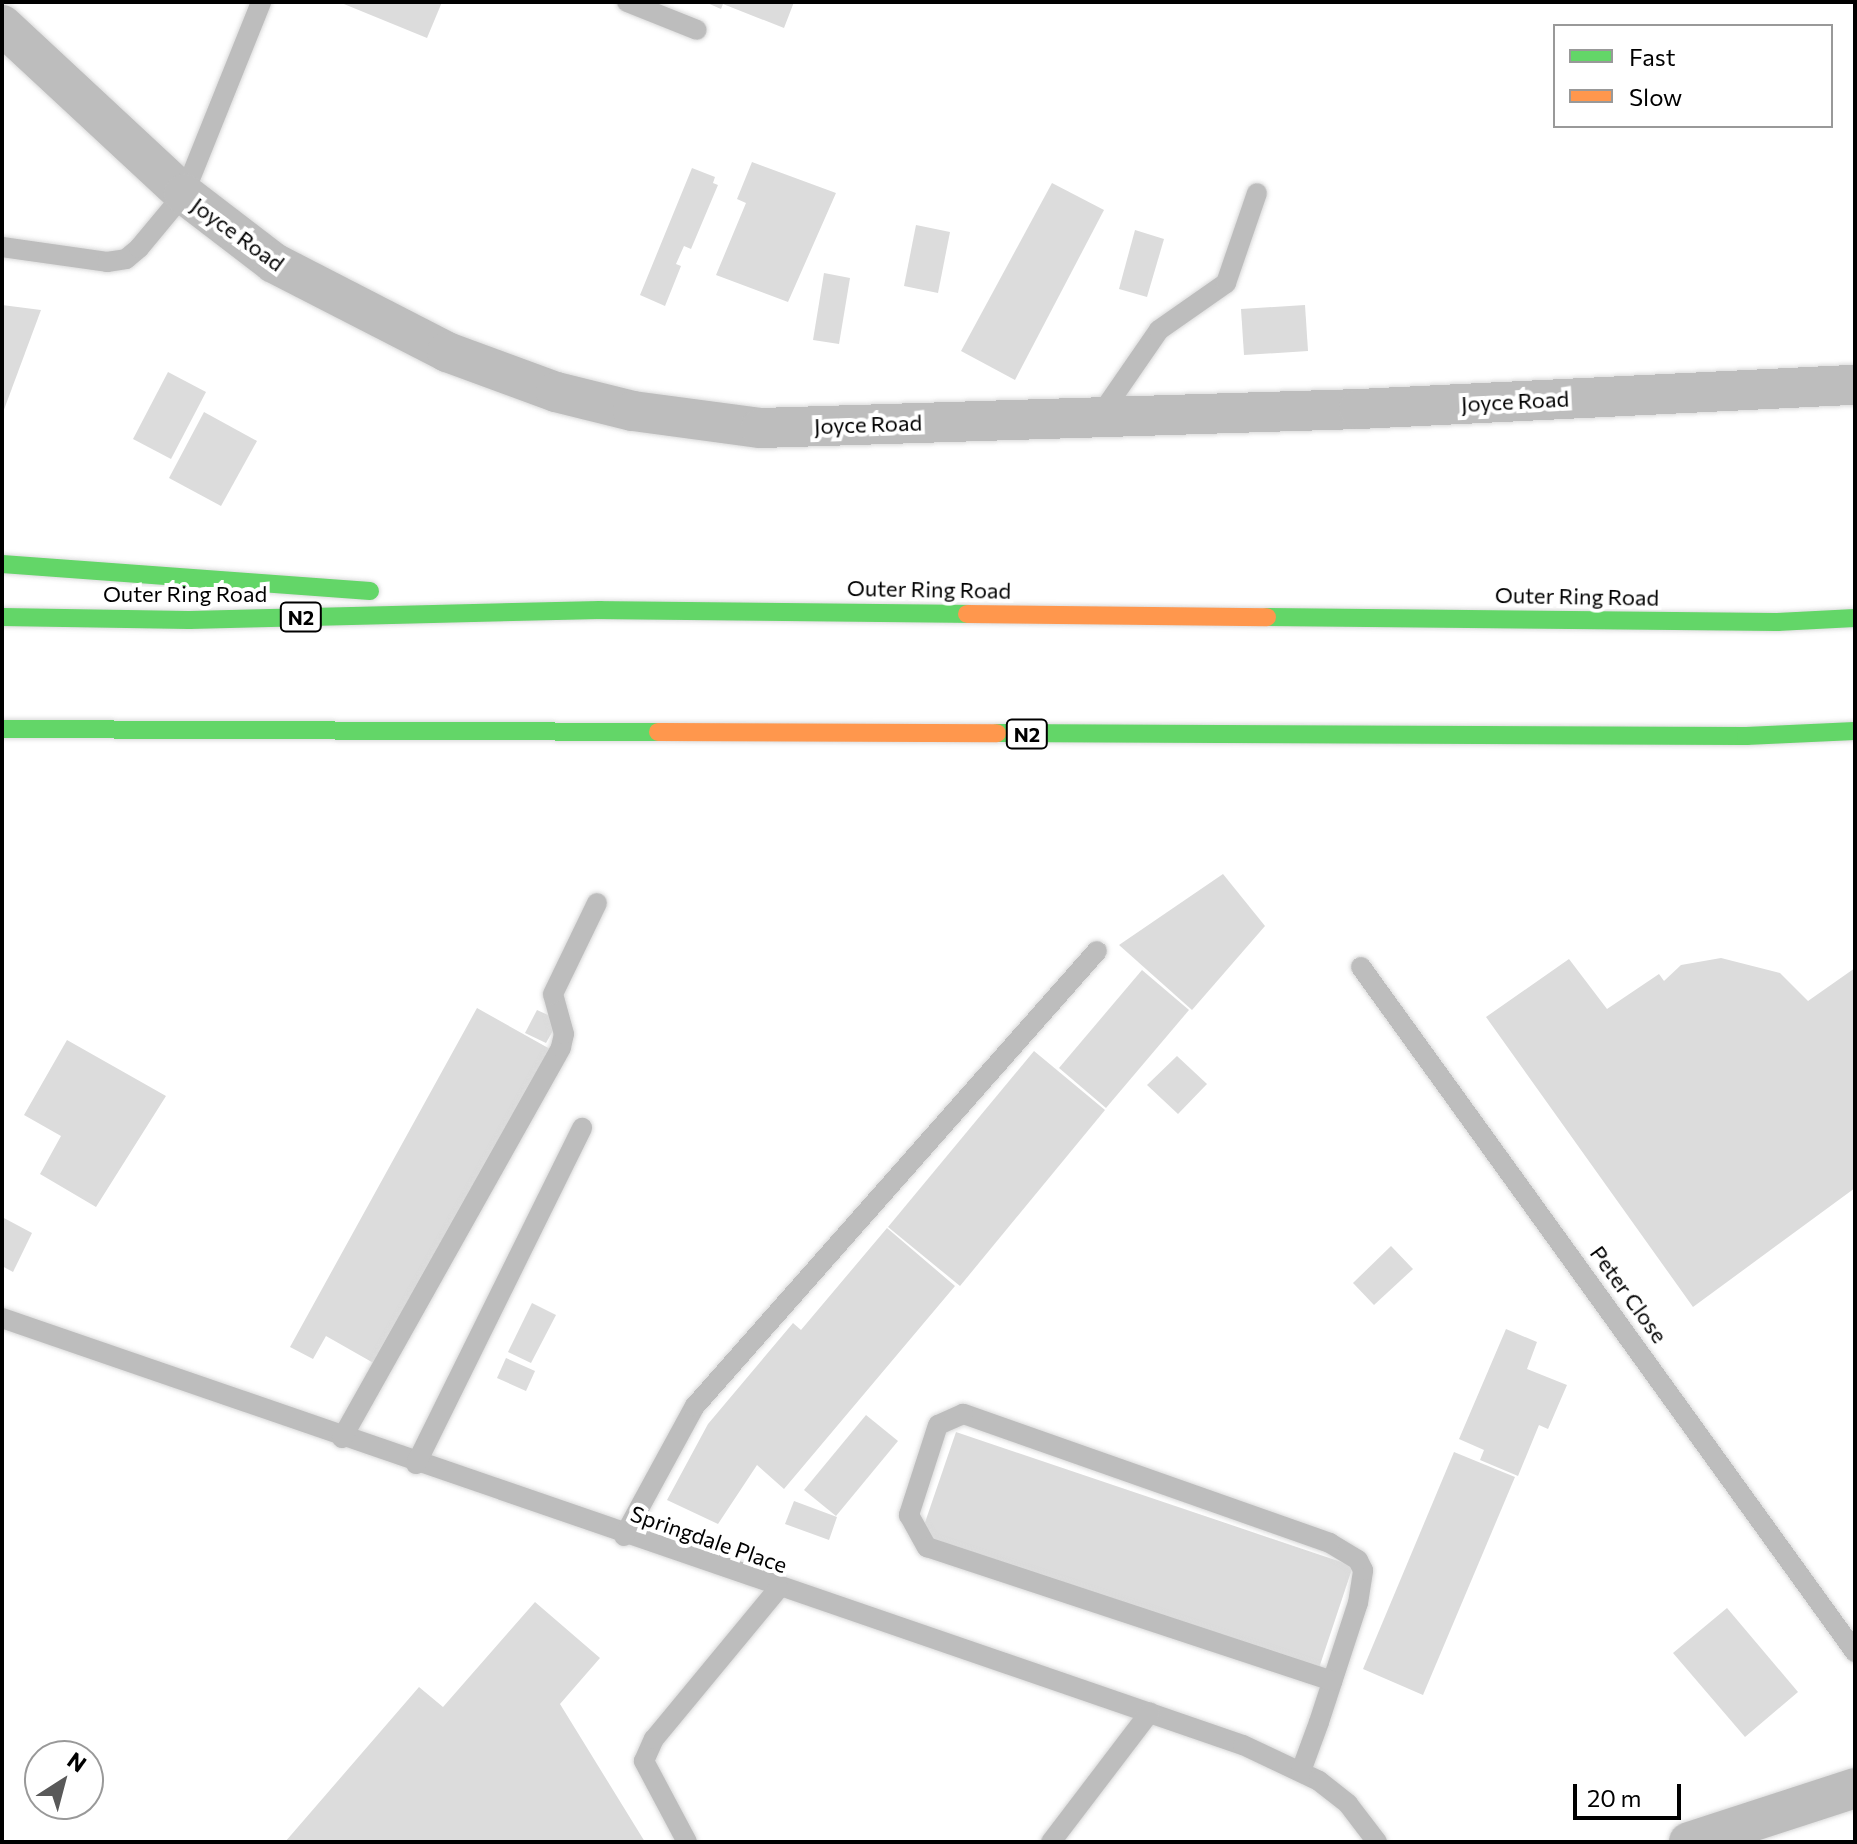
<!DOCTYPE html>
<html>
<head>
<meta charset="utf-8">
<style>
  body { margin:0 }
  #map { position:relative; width:1857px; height:1844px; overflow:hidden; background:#fff; font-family:Commissioner,sans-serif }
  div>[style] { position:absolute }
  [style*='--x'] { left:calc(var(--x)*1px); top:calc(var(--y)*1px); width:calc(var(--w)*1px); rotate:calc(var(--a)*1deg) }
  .building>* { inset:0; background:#dcdcdc }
  .roads { filter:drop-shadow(0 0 2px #dbdbdb) drop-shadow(0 0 2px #dbdbdb) }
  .lane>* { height:20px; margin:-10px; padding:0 10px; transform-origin:10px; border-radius:10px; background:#bdbdbd }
  .street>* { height:40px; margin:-20px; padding:0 20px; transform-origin:20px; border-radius:20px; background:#bdbdbd }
  .fast>* { height:18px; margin:-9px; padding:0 9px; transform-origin:9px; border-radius:9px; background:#63d668 }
  .slow>* { height:18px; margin:-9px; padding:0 9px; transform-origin:9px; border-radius:9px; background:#ff974d }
  span { translate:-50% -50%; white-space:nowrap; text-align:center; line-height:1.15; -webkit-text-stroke:8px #fff; paint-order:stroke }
  .shield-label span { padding:2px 6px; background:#fff; border:2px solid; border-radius:6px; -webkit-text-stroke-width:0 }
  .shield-label { font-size:20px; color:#000; font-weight:700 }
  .street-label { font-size:22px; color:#000 }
  .frame { position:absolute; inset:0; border:4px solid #000; pointer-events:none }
  .legend { position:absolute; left:1553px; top:24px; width:280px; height:104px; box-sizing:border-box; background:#fff; border:2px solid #999; margin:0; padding:10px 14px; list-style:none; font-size:24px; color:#000 }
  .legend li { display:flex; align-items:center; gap:16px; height:40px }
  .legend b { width:40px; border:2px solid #999 }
  .north { position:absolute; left:24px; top:1740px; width:80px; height:80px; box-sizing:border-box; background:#fff; border:2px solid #999; border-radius:50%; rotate:36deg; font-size:22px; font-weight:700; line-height:32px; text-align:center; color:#000 }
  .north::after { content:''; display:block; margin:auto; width:28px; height:36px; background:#595959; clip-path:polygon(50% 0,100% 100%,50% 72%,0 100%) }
  .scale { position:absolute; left:1573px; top:1784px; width:108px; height:36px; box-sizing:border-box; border:4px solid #000; border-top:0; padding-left:10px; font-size:24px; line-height:28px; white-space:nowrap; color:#000; -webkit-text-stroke:6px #fff; paint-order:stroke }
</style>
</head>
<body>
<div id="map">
  <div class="building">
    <i style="clip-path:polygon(339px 2px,442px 2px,427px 38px)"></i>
    <i style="clip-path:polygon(705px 2px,794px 2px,784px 28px,723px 4px,721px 9px)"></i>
    <i style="clip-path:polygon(752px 162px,836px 193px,788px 302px,716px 275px,746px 203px,737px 199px)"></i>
    <i style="clip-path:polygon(692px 168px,715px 177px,713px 183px,718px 185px,691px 249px,684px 246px,676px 264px,681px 266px,665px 306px,640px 295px)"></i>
    <i style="clip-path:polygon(1052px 183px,1104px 210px,1015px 380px,961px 351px)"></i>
    <i style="clip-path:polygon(916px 225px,950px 232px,938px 293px,904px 286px)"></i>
    <i style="clip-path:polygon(1135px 230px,1164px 239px,1147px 297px,1119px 289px)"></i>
    <i style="clip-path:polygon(824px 273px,850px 278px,839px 344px,813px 340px)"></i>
    <i style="clip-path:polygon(2px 305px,41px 310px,2px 415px)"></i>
    <i style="clip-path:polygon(1305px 305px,1308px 351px,1244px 355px,1241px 309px)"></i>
    <i style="clip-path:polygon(168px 372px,206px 392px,171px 459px,133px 439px)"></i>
    <i style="clip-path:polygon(204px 412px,257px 441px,221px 506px,169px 478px)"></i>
    <i style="clip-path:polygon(1223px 874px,1265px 926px,1192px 1010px,1119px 945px)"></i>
    <i style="clip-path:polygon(1721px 958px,1780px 973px,1808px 1001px,1855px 968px,1855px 1188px,1693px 1307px,1486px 1017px,1569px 959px,1607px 1009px,1659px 974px,1664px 981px,1681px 965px)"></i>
    <i style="clip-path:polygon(1142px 970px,1189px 1010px,1106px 1108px,1059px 1068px)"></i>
    <i style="clip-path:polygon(477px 1008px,550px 1049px,377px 1365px,326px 1336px,313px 1359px,290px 1347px)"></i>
    <i style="clip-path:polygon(537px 1010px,559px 1020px,546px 1043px,525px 1033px)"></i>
    <i style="clip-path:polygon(67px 1040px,166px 1096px,96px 1207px,40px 1174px,61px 1136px,24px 1115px)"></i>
    <i style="clip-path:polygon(1034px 1051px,1105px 1110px,960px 1286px,888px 1227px)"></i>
    <i style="clip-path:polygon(1177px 1056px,1207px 1084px,1178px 1114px,1147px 1085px)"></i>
    <i style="clip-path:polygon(2px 1217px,32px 1233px,13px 1272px,2px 1266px)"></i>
    <i style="clip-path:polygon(887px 1228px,955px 1286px,784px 1489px,757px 1465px,718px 1524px,667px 1500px,708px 1424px,793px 1323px,801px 1330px)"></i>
    <i style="clip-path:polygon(1391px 1246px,1413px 1269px,1374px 1305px,1353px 1283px)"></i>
    <i style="clip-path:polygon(532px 1303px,556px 1315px,531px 1363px,508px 1352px)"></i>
    <i style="clip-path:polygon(1506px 1329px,1537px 1342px,1527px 1369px,1567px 1385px,1548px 1429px,1539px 1425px,1518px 1476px,1480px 1460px,1484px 1450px,1459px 1439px)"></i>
    <i style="clip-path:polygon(506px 1358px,535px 1371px,526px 1391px,497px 1378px)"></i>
    <i style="clip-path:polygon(866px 1415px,898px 1441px,836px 1516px,804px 1490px)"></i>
    <i style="clip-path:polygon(956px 1432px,1353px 1566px,1318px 1671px,920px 1537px)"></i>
    <i style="clip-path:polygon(1454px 1452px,1515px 1477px,1423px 1695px,1363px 1669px)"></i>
    <i style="clip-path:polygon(794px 1501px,837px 1517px,829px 1540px,785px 1524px)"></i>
    <i style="clip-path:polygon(535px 1602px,600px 1658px,560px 1704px,645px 1842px,285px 1842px,419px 1687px,443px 1707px)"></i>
    <i style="clip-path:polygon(1727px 1608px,1798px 1692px,1745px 1737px,1673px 1653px)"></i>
  </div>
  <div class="roads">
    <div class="lane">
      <i style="--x:627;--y:2;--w:75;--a:21.8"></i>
      <i style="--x:2;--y:247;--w:106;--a:8.1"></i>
      <i style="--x:107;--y:262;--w:19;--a:-9"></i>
      <i style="--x:126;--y:259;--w:17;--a:-40"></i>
      <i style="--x:139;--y:248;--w:70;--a:-50.2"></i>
      <i style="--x:184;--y:194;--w:207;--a:-68.1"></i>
      <i style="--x:1099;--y:417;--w:106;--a:-55.4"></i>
      <i style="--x:1159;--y:330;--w:82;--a:-35"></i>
      <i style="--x:1226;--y:283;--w:95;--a:-71"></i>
      <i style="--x:1361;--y:967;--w:845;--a:54.2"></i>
      <i style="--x:2;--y:1318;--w:1312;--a:18.99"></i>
      <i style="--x:1243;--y:1745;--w:84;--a:25.3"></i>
      <i style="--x:1319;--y:1781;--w:37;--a:38"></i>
      <i style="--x:1348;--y:1804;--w:48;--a:52.7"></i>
      <i style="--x:342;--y:1438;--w:448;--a:-60.7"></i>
      <i style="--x:561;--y:1047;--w:13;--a:-77"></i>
      <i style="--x:564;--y:1034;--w:41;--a:-105.4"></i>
      <i style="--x:553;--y:994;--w:101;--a:-64.2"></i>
      <i style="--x:416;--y:1464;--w:375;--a:-63.7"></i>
      <i style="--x:624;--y:1536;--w:148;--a:-61.4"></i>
      <i style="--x:695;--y:1406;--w:607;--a:-48.54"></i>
      <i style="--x:1301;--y:1771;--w:52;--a:-69.8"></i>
      <i style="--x:1319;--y:1722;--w:125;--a:-71.9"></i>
      <i style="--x:1358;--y:1603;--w:33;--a:-81"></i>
      <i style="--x:1363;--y:1570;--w:11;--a:-117"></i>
      <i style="--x:1358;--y:1560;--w:33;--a:-149"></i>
      <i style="--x:1330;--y:1543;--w:389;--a:-160.6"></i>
      <i style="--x:963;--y:1414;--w:27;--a:156"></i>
      <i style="--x:938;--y:1425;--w:95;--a:107.9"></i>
      <i style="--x:909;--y:1515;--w:37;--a:61"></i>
      <i style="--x:927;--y:1547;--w:427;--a:18.3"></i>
      <i style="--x:687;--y:1842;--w:92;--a:-118"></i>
      <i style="--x:644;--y:1761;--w:24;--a:-66"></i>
      <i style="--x:654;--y:1739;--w:196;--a:-50.4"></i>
      <i style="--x:1051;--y:1842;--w:163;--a:-52.7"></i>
    </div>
    <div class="street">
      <i style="--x:2;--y:25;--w:248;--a:42.9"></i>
      <i style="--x:184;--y:194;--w:113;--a:37.5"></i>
      <i style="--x:274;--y:263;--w:195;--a:27.2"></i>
      <i style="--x:447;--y:352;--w:116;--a:20.2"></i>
      <i style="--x:556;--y:392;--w:79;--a:13.9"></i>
      <i style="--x:633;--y:411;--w:129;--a:7.6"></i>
      <i style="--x:761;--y:428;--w:598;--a:-1.82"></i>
      <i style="--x:1359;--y:409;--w:497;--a:-2.8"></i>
      <i style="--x:1689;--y:1842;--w:175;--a:-18"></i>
    </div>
    <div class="fast">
      <i style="--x:2;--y:564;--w:369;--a:4.2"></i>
      <i style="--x:2;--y:617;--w:187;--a:0.9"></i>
      <i style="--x:189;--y:620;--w:411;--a:-1.4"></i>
      <i style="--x:600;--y:610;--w:367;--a:0.6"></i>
      <i style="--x:1267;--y:617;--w:510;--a:0.56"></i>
      <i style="--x:1777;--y:622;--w:78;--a:-2.9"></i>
      <i style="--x:2;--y:729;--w:656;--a:0.26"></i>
      <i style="--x:997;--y:733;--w:749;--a:0.23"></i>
      <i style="--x:1746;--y:736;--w:109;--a:-2.6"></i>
    </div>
    <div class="slow">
      <i style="--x:967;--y:614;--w:300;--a:0.6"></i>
      <i style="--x:658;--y:732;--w:339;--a:0.2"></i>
    </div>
  </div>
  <div class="shield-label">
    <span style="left:301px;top:617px">N2</span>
    <span style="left:1027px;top:734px">N2</span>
  </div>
  <div class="street-label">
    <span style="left:238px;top:234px;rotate:36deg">Joyce Road</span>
    <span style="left:1515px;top:401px;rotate:-3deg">Joyce Road</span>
    <span style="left:868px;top:424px;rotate:-2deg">Joyce Road</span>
    <span style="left:929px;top:589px;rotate:1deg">Outer Ring Road</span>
    <span style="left:185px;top:594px">Outer Ring Road</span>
    <span style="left:1577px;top:596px;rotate:1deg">Outer Ring Road</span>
    <span style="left:1629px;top:1294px;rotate:54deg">Peter Close</span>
    <span style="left:709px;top:1539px;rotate:19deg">Springdale Place</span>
  </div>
  <div class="frame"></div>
  <ul class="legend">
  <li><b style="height:10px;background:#63d668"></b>Fast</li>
  <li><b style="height:10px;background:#ff974d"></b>Slow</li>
  </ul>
  <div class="north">N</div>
  <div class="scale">20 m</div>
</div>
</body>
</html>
